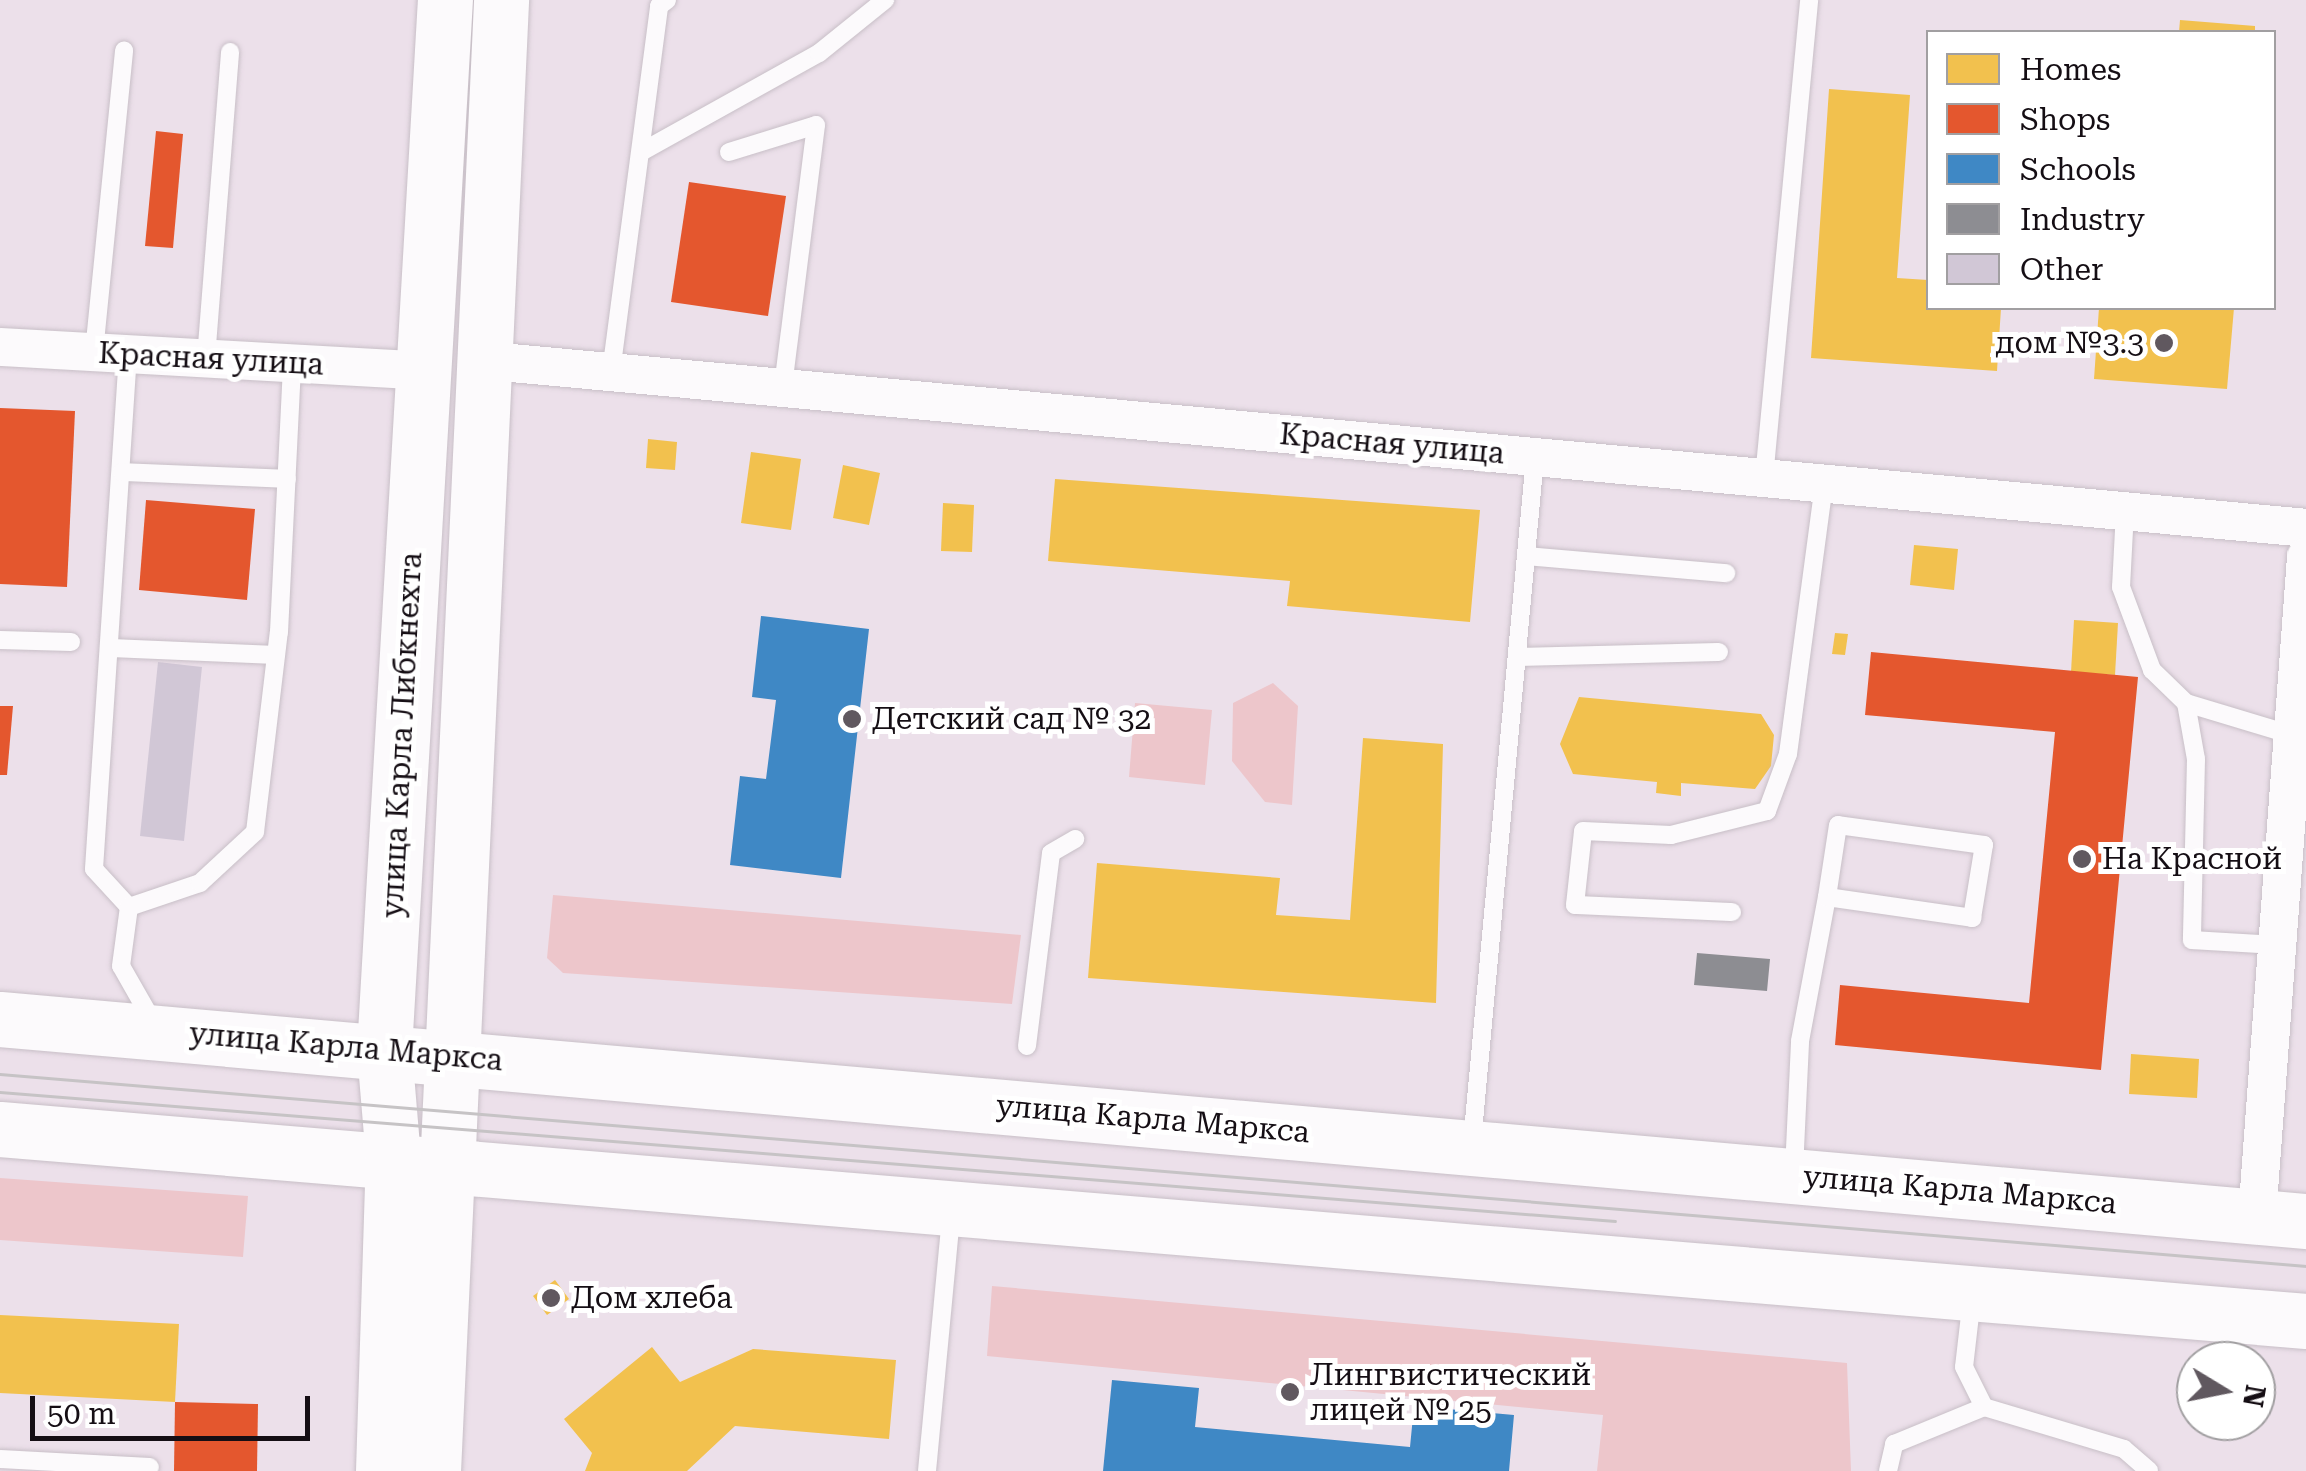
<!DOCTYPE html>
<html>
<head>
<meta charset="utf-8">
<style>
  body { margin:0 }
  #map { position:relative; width:2306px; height:1471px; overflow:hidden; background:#ece0ea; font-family:"Roboto Serif",serif }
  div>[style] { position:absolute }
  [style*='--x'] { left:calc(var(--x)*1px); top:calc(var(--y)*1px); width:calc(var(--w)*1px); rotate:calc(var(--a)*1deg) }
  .green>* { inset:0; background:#edc6cb }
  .homes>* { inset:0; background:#f2c14e }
  .shops>* { inset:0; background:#e4572e }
  .schools>* { inset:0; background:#3f88c5 }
  .industry>* { inset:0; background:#8d8d92 }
  .building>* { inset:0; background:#d1c7d6 }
  .roads { filter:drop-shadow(0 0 2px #c8bfc7) drop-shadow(0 0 2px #c8bfc7) }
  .service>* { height:18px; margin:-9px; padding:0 9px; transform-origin:9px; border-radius:9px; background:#fcfafc }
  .minor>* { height:38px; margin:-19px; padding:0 19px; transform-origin:19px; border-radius:19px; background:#fcfafc }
  .primary>* { height:55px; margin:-27.5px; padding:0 27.5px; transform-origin:27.5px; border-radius:27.5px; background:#fcfafc }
  .tram>* { height:2.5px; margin:-1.25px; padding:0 1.25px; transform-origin:1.25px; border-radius:1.25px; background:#c6c3c5 }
  .dots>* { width:28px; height:28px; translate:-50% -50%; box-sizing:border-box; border:5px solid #fff; border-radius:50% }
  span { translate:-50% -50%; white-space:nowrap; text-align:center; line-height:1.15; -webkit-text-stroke:10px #fff; paint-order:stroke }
  .poi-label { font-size:30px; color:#150e14 }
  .right { translate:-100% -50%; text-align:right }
  .left { translate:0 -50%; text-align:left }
  .street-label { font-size:30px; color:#150e14 }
  .legend { position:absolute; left:1926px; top:30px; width:350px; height:280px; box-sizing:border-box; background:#fff; border:2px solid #a19fa1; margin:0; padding:12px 18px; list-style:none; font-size:30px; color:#150e14 }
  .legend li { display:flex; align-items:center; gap:20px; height:50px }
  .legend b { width:50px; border:2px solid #a19fa1 }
  .north { position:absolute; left:2176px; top:1341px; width:100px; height:100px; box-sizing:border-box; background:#fff; border:2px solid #a19fa1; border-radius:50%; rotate:100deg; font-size:28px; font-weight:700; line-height:40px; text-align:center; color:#150e14 }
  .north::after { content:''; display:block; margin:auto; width:35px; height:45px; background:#60585f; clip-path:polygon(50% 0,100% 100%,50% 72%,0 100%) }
  .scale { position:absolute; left:30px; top:1396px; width:280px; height:45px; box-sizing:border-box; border:5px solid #150e14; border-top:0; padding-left:12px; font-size:30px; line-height:35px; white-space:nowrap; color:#150e14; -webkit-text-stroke:8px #fff; paint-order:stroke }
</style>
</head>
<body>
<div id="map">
  <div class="green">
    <i style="clip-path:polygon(1273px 683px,1298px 706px,1292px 805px,1265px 802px,1232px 761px,1233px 703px)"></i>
    <i style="clip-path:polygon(1135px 703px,1212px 710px,1205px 785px,1129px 777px)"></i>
    <i style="clip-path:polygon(553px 895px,1021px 935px,1012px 1004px,563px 973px,547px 958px)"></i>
    <i style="clip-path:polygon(0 1178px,248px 1196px,243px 1257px,0 1240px)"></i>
    <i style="clip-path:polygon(992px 1286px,1847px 1363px,1851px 1471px,1597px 1471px,1603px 1415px,987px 1356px)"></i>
  </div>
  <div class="homes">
    <i style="clip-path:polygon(2180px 20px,2255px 26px,2255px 32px,2179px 32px)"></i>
    <i style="clip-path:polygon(1829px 89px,1910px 95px,1897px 278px,1928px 280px,1928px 308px,2001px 308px,1997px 371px,1811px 358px)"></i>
    <i style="clip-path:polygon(2099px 308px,2234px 308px,2227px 389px,2094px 379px)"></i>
    <i style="clip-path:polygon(648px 439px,677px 442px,675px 470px,646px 468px)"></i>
    <i style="clip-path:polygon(751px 452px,801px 459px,791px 530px,741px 523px)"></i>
    <i style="clip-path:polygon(843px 465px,880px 473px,869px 525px,833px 518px)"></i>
    <i style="clip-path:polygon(1055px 479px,1480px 510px,1470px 622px,1287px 606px,1290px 581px,1048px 561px)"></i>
    <i style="clip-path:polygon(943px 503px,974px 505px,972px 552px,941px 551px)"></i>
    <i style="clip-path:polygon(1914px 545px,1958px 549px,1954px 590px,1910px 585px)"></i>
    <i style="clip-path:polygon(2074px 620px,2118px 623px,2115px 675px,2071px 672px)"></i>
    <i style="clip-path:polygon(1835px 633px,1848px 634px,1845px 655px,1832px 654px)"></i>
    <i style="clip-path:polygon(1579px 697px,1761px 714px,1774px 735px,1771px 766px,1755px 789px,1681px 783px,1681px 796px,1656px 793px,1657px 782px,1573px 774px,1560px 744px)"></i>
    <i style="clip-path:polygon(1363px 738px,1443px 744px,1436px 1003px,1088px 978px,1097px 863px,1280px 878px,1276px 915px,1350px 920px)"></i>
    <i style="clip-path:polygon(2131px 1054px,2199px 1059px,2197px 1098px,2129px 1094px)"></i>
    <i style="clip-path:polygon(555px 1280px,569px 1299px,547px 1315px,533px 1296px)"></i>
    <i style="clip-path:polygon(0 1315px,179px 1324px,175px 1402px,0 1393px)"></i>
    <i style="clip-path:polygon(652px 1347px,680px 1382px,753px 1349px,896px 1360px,889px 1439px,735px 1426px,687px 1471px,585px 1471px,592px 1453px,564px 1419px)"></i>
  </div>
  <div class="shops">
    <i style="clip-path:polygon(156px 131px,183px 134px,173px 248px,145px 246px)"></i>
    <i style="clip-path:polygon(689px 182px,786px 196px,768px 316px,671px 302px)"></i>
    <i style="clip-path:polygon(0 408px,75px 411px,67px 587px,0 584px)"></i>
    <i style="clip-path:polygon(146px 500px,255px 509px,247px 600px,139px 590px)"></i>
    <i style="clip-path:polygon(1871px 652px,2138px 677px,2101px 1070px,1835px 1045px,1840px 985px,2029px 1003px,2055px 732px,1865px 715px)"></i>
    <i style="clip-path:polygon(0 706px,13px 706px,7px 775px,0 775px)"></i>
    <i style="clip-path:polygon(175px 1402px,258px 1404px,257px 1471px,174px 1471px)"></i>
  </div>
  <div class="schools">
    <i style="clip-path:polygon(761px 616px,869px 629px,841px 878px,730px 865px,740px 776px,766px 779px,776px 700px,752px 697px)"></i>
    <i style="clip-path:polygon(1112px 1380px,1199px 1388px,1195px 1427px,1410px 1447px,1414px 1406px,1514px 1415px,1509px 1471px,1103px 1471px)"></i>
  </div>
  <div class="industry">
    <i style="clip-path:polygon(1697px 953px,1770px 959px,1767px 991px,1694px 985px)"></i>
  </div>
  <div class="building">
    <i style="clip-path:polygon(158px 662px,202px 667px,184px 841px,140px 836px)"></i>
  </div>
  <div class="roads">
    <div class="service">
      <i style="--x:643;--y:151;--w:201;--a:-29.1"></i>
      <i style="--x:819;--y:53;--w:85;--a:-38.8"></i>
      <i style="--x:729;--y:152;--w:91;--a:-17.2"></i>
      <i style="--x:816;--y:125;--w:265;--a:97.2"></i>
      <i style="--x:94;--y:352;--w:303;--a:-84.3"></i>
      <i style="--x:128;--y:354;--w:516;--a:93.78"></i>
      <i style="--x:94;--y:869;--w:52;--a:47.4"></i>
      <i style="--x:206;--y:358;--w:307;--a:-85.5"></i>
      <i style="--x:611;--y:372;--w:369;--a:-82.5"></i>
      <i style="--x:659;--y:6;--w:10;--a:-37"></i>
      <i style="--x:122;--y:472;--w:165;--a:2.4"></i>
      <i style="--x:1764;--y:478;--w:480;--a:-84.6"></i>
      <i style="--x:2125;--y:511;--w:76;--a:93"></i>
      <i style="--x:2121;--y:587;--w:89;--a:69.5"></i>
      <i style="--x:2152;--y:670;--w:47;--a:44.1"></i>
      <i style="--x:2186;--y:703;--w:57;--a:79.9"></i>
      <i style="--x:2196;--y:759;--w:181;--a:91.3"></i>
      <i style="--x:2192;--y:940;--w:84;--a:3.4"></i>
      <i style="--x:1526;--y:556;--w:201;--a:4.9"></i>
      <i style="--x:0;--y:640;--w:71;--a:1.6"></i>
      <i style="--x:111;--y:648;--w:165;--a:2.4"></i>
      <i style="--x:1517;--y:657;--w:202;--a:-1.4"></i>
      <i style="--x:2186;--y:703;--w:111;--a:16.8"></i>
      <i style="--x:1732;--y:912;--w:157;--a:-177.4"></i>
      <i style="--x:1575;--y:905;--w:74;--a:-83.8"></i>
      <i style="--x:1583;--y:831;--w:88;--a:2.6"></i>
      <i style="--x:1671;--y:835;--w:99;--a:-14"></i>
      <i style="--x:1767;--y:811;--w:61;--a:-69.8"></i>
      <i style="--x:1788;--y:754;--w:273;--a:-82.4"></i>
      <i style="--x:153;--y:1022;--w:64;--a:-119.7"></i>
      <i style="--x:121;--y:966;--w:60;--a:-82.3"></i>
      <i style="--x:129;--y:907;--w:75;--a:-18.7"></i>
      <i style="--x:200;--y:883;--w:75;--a:-42.8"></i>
      <i style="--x:255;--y:832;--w:201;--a:-83.2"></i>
      <i style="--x:279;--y:632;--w:269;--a:-87.2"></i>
      <i style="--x:1027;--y:1046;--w:194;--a:-82.9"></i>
      <i style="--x:1051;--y:853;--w:28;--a:-30"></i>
      <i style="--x:1472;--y:1143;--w:689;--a:-84.75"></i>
      <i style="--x:1794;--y:1170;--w:129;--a:-87.3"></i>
      <i style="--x:1800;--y:1041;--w:147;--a:-79.4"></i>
      <i style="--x:1827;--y:897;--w:147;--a:8.2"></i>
      <i style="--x:1972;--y:918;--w:74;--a:-80.7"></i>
      <i style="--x:1984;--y:845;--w:147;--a:-172.2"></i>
      <i style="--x:1838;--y:825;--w:73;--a:98.7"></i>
      <i style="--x:1972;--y:1298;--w:69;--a:96.6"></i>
      <i style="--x:1964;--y:1367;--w:45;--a:63.4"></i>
      <i style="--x:1984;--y:1407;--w:146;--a:16.7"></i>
      <i style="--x:2124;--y:1449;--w:33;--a:41"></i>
      <i style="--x:0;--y:1459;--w:150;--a:3.1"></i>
      <i style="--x:927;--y:1471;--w:256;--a:-84.6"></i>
      <i style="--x:1888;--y:1471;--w:28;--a:-77"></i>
      <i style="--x:1894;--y:1444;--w:97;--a:-22.3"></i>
    </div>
    <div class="minor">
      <i style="--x:0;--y:347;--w:424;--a:3.2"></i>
      <i style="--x:479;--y:360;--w:1835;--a:5.25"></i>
      <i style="--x:2257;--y:1217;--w:662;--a:-85.75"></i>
    </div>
    <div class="primary">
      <i style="--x:0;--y:1019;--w:2315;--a:5.01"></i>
      <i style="--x:0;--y:1129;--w:2314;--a:4.76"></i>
      <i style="--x:383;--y:1471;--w:313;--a:-88.2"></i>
      <i style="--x:393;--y:1158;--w:108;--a:-94.8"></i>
      <i style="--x:384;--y:1050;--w:1052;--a:-86.68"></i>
      <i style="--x:433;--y:1471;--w:1473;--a:-87.35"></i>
    </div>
  </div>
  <div class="tram">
    <i style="--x:0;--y:1074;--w:2314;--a:4.76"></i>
    <i style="--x:0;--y:1092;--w:1620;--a:4.57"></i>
  </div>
  <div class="dots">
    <i style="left:2164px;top:343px;background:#60585f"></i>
    <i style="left:852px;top:719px;background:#60585f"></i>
    <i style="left:2082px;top:859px;background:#60585f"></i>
    <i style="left:551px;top:1298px;background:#60585f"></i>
    <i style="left:1290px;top:1392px;background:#60585f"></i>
  </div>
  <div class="poi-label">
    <span class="right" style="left:2144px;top:343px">дом №3.3</span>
    <span class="left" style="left:872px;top:719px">Детский сад № 32</span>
    <span class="left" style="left:2102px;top:859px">На Красной</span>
    <span class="left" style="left:571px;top:1298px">Дом хлеба</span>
    <span class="left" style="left:1310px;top:1392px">Лингвистический<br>лицей № 25</span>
  </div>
  <div class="street-label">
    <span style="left:211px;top:359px;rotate:3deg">Красная улица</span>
    <span style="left:1392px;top:444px;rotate:5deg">Красная улица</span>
    <span style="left:402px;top:735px;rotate:-87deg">улица Карла Либкнехта</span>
    <span style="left:346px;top:1047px;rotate:5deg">улица Карла Маркса</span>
    <span style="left:1153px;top:1119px;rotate:5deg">улица Карла Маркса</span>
    <span style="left:1960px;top:1190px;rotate:5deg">улица Карла Маркса</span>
  </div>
  <ul class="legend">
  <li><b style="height:28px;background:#f2c14e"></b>Homes</li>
  <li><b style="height:28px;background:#e4572e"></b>Shops</li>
  <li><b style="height:28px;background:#3f88c5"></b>Schools</li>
  <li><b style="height:28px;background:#8d8d92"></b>Industry</li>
  <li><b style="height:28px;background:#d1c7d6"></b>Other</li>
  </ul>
  <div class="north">N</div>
  <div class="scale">50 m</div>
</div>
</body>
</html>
